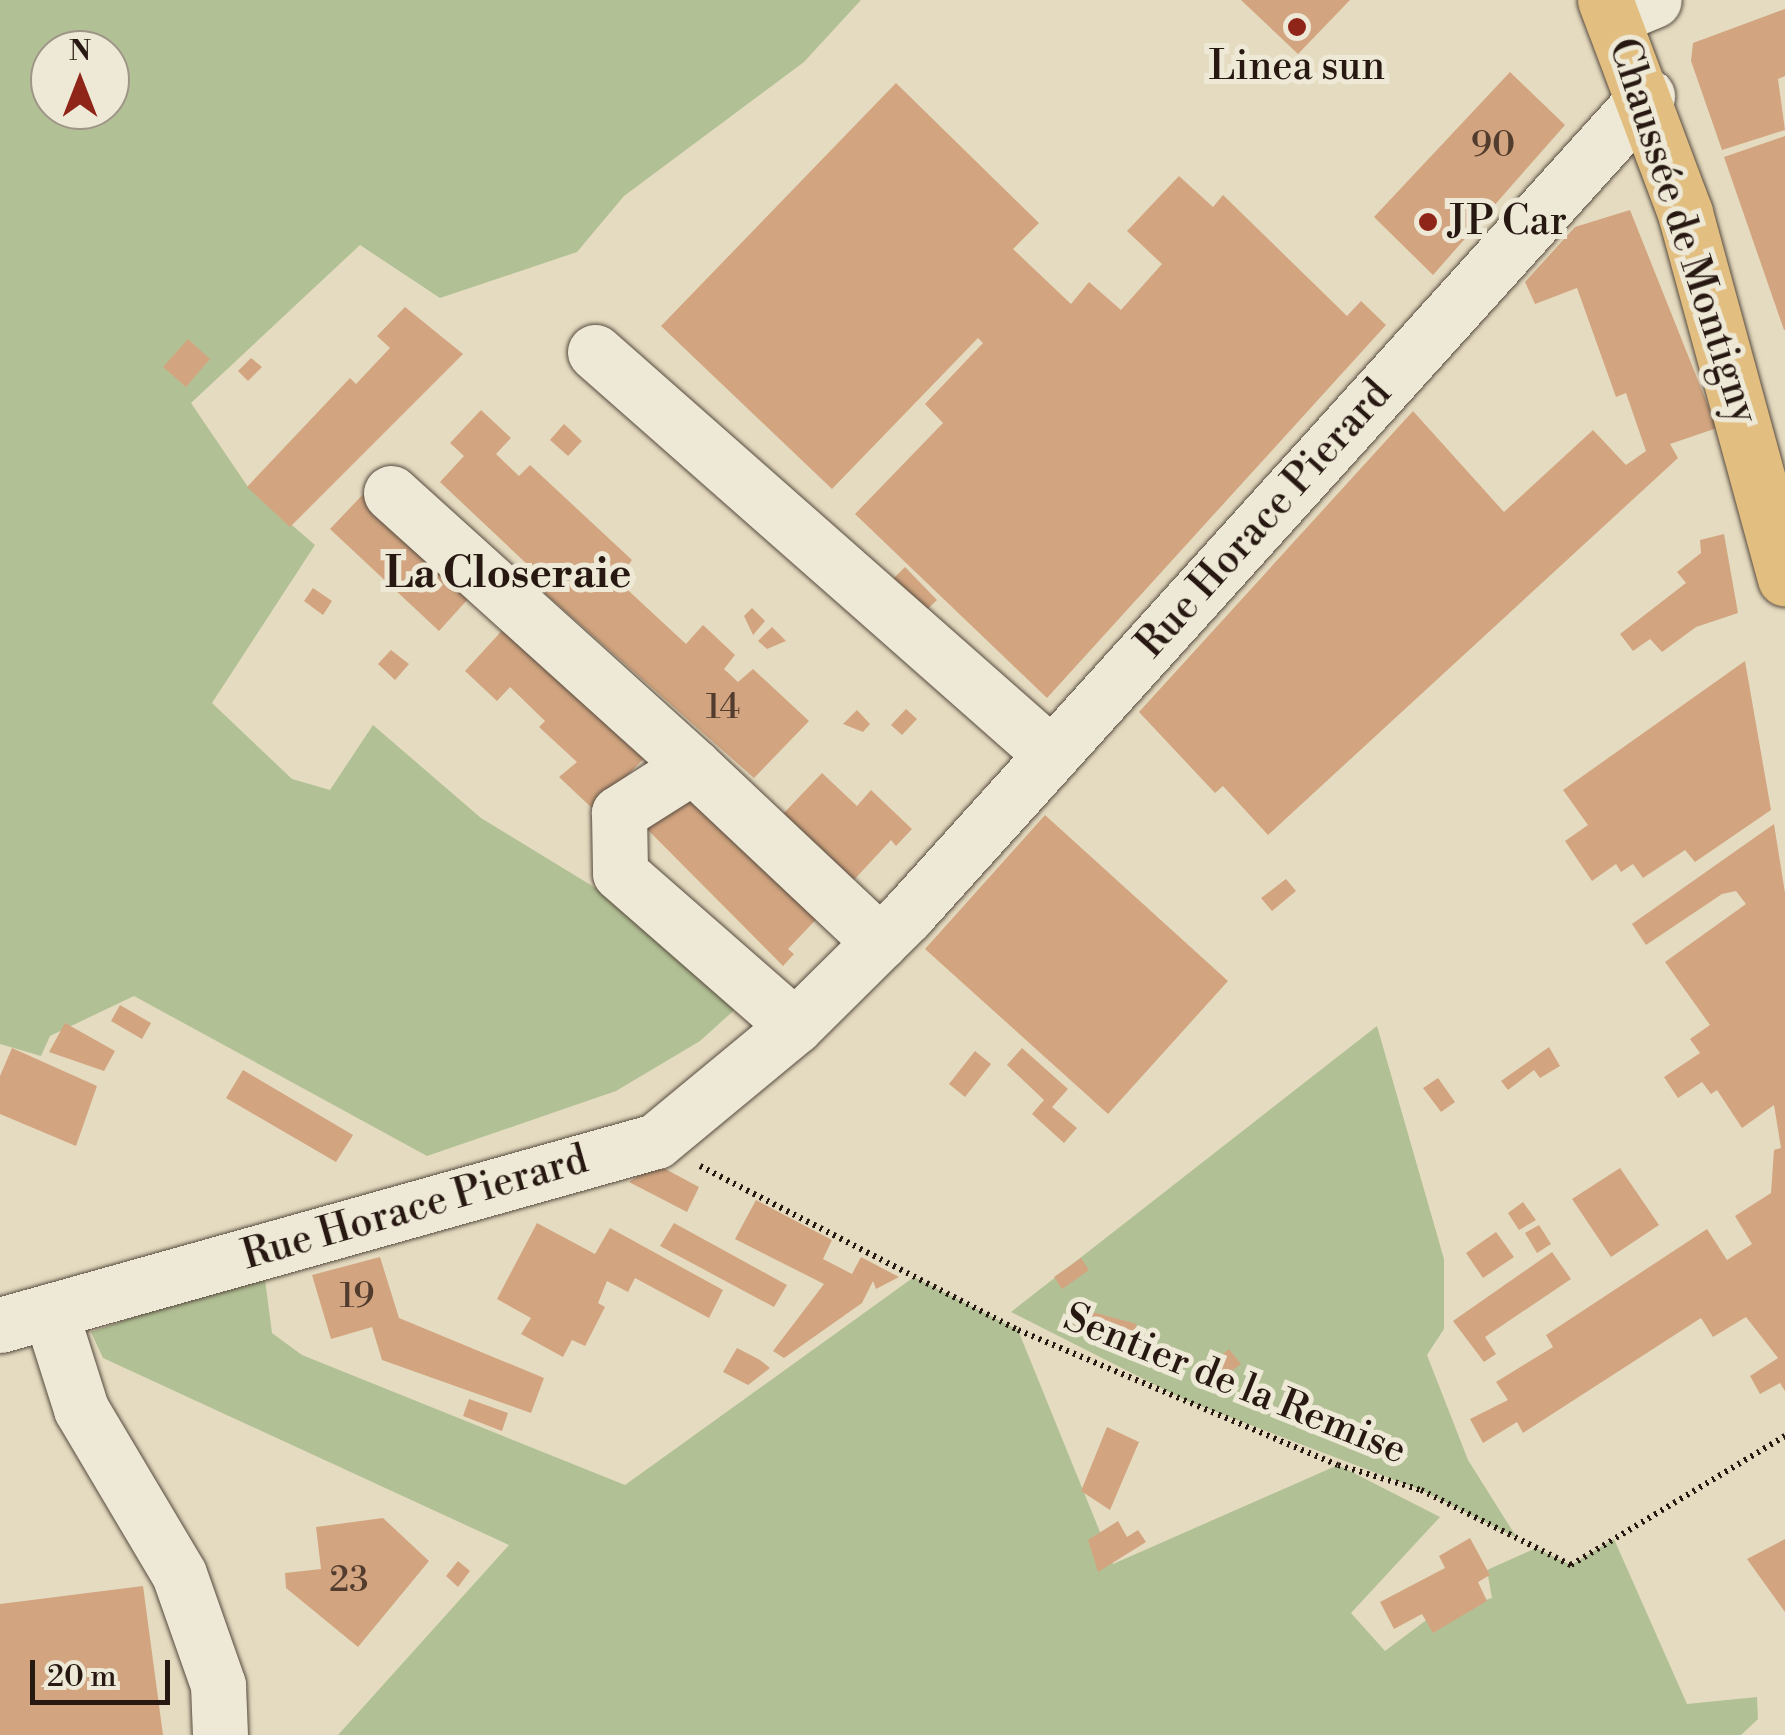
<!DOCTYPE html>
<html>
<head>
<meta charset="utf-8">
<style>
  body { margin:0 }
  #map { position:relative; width:1785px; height:1735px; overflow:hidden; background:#e5dbc0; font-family:"Libre Bodoni",serif }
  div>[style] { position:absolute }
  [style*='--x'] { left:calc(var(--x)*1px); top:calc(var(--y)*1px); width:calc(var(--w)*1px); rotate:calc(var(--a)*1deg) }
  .green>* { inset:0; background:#b2c195 }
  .building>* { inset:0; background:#d2a580 }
  .path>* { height:6px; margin-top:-3px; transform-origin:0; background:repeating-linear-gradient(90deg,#271912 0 2.5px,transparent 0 7.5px) }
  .roads { filter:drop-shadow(0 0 2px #564a3e) drop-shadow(0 0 2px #564a3e) }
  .minor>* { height:55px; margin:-27.5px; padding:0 27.5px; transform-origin:27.5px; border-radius:27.5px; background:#eee8d6 }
  .major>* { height:55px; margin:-27.5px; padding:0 27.5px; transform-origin:27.5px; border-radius:27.5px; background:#e2be80 }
  .dots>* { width:28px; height:28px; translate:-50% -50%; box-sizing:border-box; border:5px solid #eee8d6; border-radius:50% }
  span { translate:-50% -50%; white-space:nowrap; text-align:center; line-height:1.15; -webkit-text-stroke:10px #eee8d6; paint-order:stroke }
  .number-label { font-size:35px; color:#523c2e }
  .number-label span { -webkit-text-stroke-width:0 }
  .poi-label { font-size:40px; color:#271912 }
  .left { translate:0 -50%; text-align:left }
  .street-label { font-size:40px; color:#271912 }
  .neighbourhood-label { font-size:42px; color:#271912; font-weight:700 }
  .north { position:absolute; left:30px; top:30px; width:100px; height:100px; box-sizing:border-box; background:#eee8d6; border:2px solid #9e9588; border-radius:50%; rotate:0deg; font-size:28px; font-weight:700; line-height:40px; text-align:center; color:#271912 }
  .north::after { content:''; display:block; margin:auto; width:35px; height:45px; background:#8f2418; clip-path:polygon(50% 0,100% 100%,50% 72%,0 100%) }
  .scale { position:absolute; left:30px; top:1660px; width:140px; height:45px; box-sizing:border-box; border:5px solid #271912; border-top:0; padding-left:12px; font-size:30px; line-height:35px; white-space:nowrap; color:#271912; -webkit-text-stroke:8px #eee8d6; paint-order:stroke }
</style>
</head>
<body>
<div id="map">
  <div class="green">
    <i style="clip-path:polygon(evenodd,0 0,861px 0,804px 62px,624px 196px,577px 252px,440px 298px,360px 245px,191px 403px,248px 487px,315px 545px,212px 703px,292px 779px,330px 790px,373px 725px,481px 818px,630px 909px,741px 1004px,700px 1041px,616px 1091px,427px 1156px,134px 996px,50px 1036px,41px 1056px,0 1044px,0 0,50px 50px,110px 50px,110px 110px,50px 110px,50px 50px)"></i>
    <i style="clip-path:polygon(1377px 1026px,1444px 1259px,1444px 1329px,1427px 1355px,1468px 1460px,1517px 1538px,1421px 1490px,1185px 1400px,1011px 1312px)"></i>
    <i style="clip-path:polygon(264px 1272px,272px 1333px,302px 1355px,625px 1485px,914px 1277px,1018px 1330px,1113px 1564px,1338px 1465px,1440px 1517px,1351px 1613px,1385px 1651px,1429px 1618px,1492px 1598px,1487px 1570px,1536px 1548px,1571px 1565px,1614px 1539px,1687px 1704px,1757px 1697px,1758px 1719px,1741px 1735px,338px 1735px,509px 1545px,103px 1358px,91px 1332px)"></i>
  </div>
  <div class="building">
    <i style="clip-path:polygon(1241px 0,1350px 0,1298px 54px)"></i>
    <i style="clip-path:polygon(1785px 9px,1785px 76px,1778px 79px,1785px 130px,1722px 150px,1691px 61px,1693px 43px)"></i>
    <i style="clip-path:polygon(1510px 72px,1565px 125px,1433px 275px,1374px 217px)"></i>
    <i style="clip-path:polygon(896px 83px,1039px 223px,1013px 249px,1071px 304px,1089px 282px,1121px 310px,1162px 264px,1127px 231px,1179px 176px,1213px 207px,1223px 195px,1347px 316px,1361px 301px,1386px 325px,1047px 698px,855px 514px,943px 423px,925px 404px,983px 343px,978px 338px,832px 489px,661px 326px)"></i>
    <i style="clip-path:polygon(1785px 136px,1785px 330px,1784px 330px,1724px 157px)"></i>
    <i style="clip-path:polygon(1630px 210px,1717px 428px,1670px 444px,1678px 458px,1268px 835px,1223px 786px,1215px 793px,1139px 712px,1413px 411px,1504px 512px,1593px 430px,1626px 465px,1646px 451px,1626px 393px,1616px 397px,1577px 288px,1535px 304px,1525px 282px,1575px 227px)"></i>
    <i style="clip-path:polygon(405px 307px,463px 354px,290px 527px,247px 487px,350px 378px,356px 384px,390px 348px,377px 336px)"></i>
    <i style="clip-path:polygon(188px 339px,210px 359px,186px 387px,163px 367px)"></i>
    <i style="clip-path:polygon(251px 358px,262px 367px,248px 381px,238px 371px)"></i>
    <i style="clip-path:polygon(481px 410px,511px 438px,496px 454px,519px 476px,530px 465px,632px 560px,617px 580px,686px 644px,703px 625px,735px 655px,724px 669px,738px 682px,753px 669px,809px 721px,754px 778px,540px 589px,546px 582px,440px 482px,464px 456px,450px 443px)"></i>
    <i style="clip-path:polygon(564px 424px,582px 441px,568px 456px,550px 440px)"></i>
    <i style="clip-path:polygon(370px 487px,478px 588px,439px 631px,330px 529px)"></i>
    <i style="clip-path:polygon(1724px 534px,1738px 613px,1696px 627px,1662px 652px,1650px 639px,1633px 651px,1620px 634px,1686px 583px,1677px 572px,1701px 553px,1700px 540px)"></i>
    <i style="clip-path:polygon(905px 567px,937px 600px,919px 617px,888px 584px)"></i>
    <i style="clip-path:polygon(313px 588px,332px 601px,323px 615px,304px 601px)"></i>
    <i style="clip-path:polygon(752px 608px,765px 621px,753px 635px,744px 616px)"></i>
    <i style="clip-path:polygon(517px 614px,651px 751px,594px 810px,559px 777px,577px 762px,539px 727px,545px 721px,510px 687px,497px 701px,465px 671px)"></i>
    <i style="clip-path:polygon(772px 627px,786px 641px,767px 649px,758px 641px)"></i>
    <i style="clip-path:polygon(391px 650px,409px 664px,395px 680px,378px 664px)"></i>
    <i style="clip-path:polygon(1745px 661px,1771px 810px,1695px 862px,1685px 850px,1643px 878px,1633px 864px,1621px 872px,1616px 864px,1592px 881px,1565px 841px,1588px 825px,1563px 790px)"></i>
    <i style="clip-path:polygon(906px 709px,917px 719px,902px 735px,891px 725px)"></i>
    <i style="clip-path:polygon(857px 710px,870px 724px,863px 732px,843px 724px)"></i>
    <i style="clip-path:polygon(822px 773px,857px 806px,871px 790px,912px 829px,896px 846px,891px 840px,852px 882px,782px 815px)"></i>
    <i style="clip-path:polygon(682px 782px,828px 907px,788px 949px,794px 954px,783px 966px,643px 825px)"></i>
    <i style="clip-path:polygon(1045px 815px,1228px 981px,1108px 1114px,925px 949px)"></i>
    <i style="clip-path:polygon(1774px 824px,1785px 893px,1785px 1391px,1780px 1383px,1760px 1394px,1750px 1376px,1778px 1358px,1746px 1317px,1713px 1337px,1701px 1318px,1523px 1433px,1517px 1422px,1483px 1443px,1470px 1419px,1508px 1400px,1496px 1382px,1553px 1347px,1546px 1335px,1707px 1229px,1727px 1260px,1752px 1244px,1735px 1216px,1771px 1193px,1774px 1150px,1781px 1148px,1774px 1105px,1742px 1128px,1717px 1090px,1711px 1094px,1702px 1082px,1678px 1098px,1664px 1077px,1700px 1053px,1690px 1039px,1710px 1025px,1665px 962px,1746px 904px,1736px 891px,1722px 894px,1646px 945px,1632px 924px)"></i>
    <i style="clip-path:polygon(1286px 879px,1296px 891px,1272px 911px,1261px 898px)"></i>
    <i style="clip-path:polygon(120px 1005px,151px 1023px,142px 1039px,111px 1021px)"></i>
    <i style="clip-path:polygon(65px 1023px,115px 1051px,104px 1071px,49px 1052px)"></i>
    <i style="clip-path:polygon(1549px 1047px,1560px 1066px,1540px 1078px,1534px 1070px,1508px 1090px,1501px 1081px)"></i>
    <i style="clip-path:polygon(12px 1048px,97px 1086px,76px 1146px,0 1114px,0 1076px)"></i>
    <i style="clip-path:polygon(1022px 1048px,1068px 1089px,1052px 1107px,1077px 1128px,1064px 1143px,1032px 1114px,1044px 1100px,1007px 1065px)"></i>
    <i style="clip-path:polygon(975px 1051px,991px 1064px,965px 1097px,949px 1084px)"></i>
    <i style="clip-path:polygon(243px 1070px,353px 1135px,336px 1162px,226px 1098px)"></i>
    <i style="clip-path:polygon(1438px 1078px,1455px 1102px,1441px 1112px,1423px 1088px)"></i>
    <i style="clip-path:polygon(656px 1164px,699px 1187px,687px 1212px,629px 1182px)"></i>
    <i style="clip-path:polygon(1620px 1168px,1659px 1225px,1611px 1257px,1572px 1199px)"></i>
    <i style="clip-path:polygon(756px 1200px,832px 1240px,823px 1259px,852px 1274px,861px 1257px,899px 1277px,876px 1289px,873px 1281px,862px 1303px,784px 1358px,773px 1351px,824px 1284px,735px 1239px)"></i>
    <i style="clip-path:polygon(1523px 1202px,1536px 1220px,1519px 1230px,1508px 1213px)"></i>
    <i style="clip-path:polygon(537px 1223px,595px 1254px,610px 1228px,723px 1290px,709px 1318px,635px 1278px,628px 1292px,607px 1281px,598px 1303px,605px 1307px,585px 1346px,572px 1340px,563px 1357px,521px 1334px,531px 1318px,497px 1299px)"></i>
    <i style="clip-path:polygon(674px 1223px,787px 1285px,774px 1307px,660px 1246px)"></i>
    <i style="clip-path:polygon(1539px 1225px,1551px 1244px,1537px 1253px,1525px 1233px)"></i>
    <i style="clip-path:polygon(1496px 1232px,1514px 1257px,1483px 1278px,1466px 1253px)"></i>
    <i style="clip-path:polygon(1552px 1252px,1571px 1279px,1485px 1337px,1496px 1354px,1484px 1362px,1453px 1321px)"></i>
    <i style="clip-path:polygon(380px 1257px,399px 1318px,544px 1378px,531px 1413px,382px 1360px,372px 1327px,331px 1339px,312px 1275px)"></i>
    <i style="clip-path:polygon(1081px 1258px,1089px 1270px,1062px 1289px,1054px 1277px)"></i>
    <i style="clip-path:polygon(1081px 1309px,1137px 1324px,1128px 1345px,1114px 1338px,1110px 1346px,1072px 1330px)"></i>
    <i style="clip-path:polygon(737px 1348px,760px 1360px,770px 1368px,748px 1385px,723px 1372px)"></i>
    <i style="clip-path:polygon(1229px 1349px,1241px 1364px,1226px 1375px,1215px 1361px)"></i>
    <i style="clip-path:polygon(469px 1399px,508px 1413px,502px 1431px,463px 1416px)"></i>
    <i style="clip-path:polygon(1107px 1427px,1139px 1442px,1110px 1510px,1081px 1491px)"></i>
    <i style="clip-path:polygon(383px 1518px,429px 1561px,358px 1647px,286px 1588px,285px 1573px,321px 1569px,316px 1527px)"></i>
    <i style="clip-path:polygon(1118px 1521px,1127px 1537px,1138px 1530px,1146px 1542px,1098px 1572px,1088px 1540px)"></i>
    <i style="clip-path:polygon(1470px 1538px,1490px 1575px,1478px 1582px,1487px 1601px,1433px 1633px,1422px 1614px,1394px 1629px,1380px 1602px,1445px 1568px,1439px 1556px)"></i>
    <i style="clip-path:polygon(1785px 1539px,1785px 1612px,1747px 1559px)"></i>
    <i style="clip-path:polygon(458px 1561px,470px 1571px,458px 1587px,446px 1576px)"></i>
    <i style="clip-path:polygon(143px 1586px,163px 1735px,0 1735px,0 1604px)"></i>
  </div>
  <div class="path">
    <i style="--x:700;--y:1166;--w:358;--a:27.3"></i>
    <i style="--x:1018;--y:1330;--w:347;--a:22.9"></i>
    <i style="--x:1338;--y:1465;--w:87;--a:16.8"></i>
    <i style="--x:1421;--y:1490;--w:168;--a:26.6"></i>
    <i style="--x:1571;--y:1565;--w:250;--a:-31.1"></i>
  </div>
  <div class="roads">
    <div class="minor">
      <i style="--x:1613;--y:17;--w:44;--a:-22.5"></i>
      <i style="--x:595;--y:352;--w:608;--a:41.4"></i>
      <i style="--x:391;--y:493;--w:407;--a:42.1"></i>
      <i style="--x:693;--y:766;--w:88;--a:147.6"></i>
      <i style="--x:619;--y:813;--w:60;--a:89"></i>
      <i style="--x:620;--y:873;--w:232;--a:41.2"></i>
      <i style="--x:693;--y:766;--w:257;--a:43.3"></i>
      <i style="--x:50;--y:1311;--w:103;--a:72.4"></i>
      <i style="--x:81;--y:1409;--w:192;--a:59.3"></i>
      <i style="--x:179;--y:1574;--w:118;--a:70.6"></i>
      <i style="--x:218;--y:1685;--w:50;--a:87.7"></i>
      <i style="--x:0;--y:1325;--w:681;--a:-15.67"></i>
      <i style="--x:656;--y:1141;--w:180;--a:-39.6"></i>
      <i style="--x:795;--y:1026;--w:158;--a:-44.7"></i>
      <i style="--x:907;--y:915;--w:1104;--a:-47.9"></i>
    </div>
    <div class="major">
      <i style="--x:1605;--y:0;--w:228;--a:69.4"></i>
      <i style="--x:1685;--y:213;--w:379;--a:74.7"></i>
    </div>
  </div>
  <div class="dots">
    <i style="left:1297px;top:27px;background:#8f2418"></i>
    <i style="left:1428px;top:222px;background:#8f2418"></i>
  </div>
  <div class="number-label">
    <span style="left:1493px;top:146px">90</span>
    <span style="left:723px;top:708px">14</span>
    <span style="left:357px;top:1297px">19</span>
    <span style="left:349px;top:1581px">23</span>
  </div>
  <div class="poi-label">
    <span style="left:1297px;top:67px">Linea sun</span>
    <span class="left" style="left:1448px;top:222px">JP Car</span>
  </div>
  <div class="street-label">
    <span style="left:1683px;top:231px;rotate:72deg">Chaussée de Montigny</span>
    <span style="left:1264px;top:519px;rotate:-48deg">Rue Horace Pierard</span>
    <span style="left:415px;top:1208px;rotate:-16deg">Rue Horace Pierard</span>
    <span style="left:1235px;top:1384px;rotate:22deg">Sentier de la Remise</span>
  </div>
  <div class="neighbourhood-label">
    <span style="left:508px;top:575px">La Closeraie</span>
  </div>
  <div class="north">N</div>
  <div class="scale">20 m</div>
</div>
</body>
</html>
